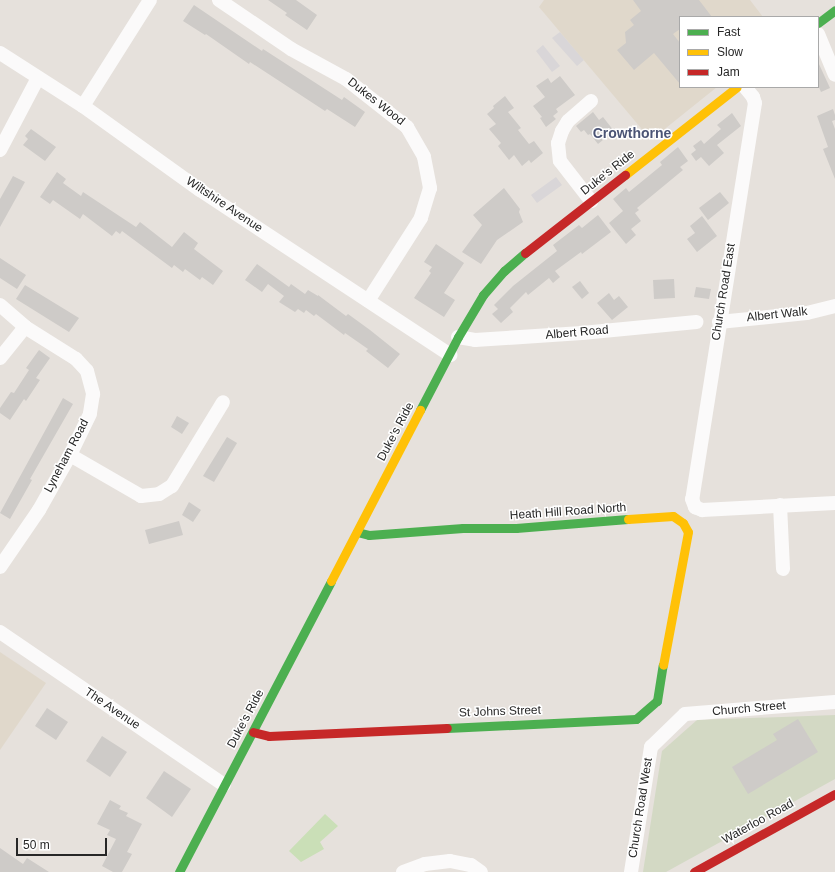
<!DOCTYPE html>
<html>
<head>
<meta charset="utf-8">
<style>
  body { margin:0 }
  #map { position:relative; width:835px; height:872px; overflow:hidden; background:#e6e1dc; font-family:Arial,sans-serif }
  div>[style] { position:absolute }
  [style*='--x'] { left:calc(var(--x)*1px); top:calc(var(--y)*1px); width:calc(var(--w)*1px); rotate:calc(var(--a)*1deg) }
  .industrial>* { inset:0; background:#d9d6d8 }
  .education>* { inset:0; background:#e0d8cb }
  .green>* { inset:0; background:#cadfb7 }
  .cemetery>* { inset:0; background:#d3d9c4 }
  .building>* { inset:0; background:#cecbc8 }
  .street>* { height:14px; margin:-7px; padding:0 7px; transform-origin:7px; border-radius:7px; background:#fbfafa }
  .fast>* { height:9px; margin:-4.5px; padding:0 4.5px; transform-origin:4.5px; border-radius:4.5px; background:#4caf50 }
  .slow>* { height:9px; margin:-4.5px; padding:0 4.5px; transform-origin:4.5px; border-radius:4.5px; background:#ffc107 }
  .jam>* { height:9px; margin:-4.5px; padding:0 4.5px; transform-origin:4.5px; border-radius:4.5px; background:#c62828 }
  span { translate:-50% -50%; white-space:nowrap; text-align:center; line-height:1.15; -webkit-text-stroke:3px #fff; paint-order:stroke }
  .street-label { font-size:12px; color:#272727 }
  .quarter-label { font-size:14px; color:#4b5475; font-weight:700 }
  .legend { position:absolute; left:679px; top:16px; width:140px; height:72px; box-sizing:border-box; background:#fff; border:1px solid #a9a9a9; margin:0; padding:5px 7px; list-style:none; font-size:12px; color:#272727 }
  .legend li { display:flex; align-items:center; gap:8px; height:20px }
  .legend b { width:20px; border:1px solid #a9a9a9 }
  .scale { position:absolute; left:16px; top:838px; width:91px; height:18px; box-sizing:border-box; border:2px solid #272727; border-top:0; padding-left:5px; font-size:12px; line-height:14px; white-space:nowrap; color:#272727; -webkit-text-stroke:3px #fff; paint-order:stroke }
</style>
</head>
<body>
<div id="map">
  <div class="industrial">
    <i style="clip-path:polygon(560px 32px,584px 60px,577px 66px,552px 38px)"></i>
    <i style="clip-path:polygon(543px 45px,560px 66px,552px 72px,536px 51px)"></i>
    <i style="clip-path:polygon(556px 177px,562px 185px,537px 203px,531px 195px)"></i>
  </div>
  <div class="education">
    <i style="clip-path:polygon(544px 0,750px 0,763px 17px,680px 17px,680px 87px,717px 87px,651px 140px,539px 7px)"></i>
    <i style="clip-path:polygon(0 652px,46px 683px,0 750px)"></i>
  </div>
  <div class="green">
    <i style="clip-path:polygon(325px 814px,338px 826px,320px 842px,324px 849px,301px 862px,289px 851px)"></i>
  </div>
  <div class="cemetery">
    <i style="clip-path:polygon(835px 715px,835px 779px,666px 872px,643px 872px,662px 751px,697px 720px)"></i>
  </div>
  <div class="building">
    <i style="clip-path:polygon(268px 0,296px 0,317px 15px,307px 30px,285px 15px,287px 13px)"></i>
    <i style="clip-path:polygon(633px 0,699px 0,712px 17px,680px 17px,680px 29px,673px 34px,680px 43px,680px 84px,654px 53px,634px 70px,617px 50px,626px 43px,625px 32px,634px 25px,630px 20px,641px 11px)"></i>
    <i style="clip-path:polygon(194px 5px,262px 51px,263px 49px,342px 100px,344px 97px,365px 112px,355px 127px,327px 109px,325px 111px,250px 62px,249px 64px,206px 34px,205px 35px,183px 21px)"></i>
    <i style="clip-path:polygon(818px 62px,830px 88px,821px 92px,818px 85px)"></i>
    <i style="clip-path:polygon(560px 76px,575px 95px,556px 109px,558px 112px,553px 116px,556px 119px,546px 127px,540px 118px,542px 117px,533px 106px,545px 97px,536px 86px,548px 78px,551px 83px)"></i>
    <i style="clip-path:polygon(505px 96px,514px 108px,508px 112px,521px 128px,518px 130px,529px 144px,534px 141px,543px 153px,531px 163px,529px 160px,522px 166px,514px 155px,509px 160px,498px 146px,501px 143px,489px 129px,496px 124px,487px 114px,494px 108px,493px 106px)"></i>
    <i style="clip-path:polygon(833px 109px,835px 115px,835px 120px,832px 121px,835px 129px,835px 179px,823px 149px,828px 147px,817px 116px)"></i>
    <i style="clip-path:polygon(593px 112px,599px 120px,603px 117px,614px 131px,598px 144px,590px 134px,588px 135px,584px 130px,581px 132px,576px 126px)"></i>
    <i style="clip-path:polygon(732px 113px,741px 126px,717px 145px,724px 153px,709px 166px,701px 157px,696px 161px,691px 154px,696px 150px,693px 146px,701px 140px,704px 144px,721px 129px,717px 125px)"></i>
    <i style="clip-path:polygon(31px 129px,56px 147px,45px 161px,23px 145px,28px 139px,25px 136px)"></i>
    <i style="clip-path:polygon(678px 147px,688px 161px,680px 167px,683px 170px,637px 208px,639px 210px,635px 213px,641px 221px,631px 229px,636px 235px,626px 244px,609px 223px,623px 211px,613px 199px,626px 188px,629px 192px,662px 165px,660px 162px)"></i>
    <i style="clip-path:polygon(57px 172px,66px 179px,63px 183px,81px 196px,83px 192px,136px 227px,140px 222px,172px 247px,184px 232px,198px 243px,194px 249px,223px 271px,213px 285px,202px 277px,200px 280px,185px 269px,183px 272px,174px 265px,172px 268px,122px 231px,120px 234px,116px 231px,112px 236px,83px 214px,80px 219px,53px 200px,50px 204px,40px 197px)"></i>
    <i style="clip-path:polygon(13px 176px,25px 182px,0 227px,0 199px)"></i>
    <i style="clip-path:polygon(504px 188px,520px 209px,519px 212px,523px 222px,497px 240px,481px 264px,462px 252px,482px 225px,473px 215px)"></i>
    <i style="clip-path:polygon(720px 192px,729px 203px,708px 220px,699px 208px)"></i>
    <i style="clip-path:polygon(598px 215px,611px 232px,582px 254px,581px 252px,555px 271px,560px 277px,553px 283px,549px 278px,528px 295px,526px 292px,510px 308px,513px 312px,501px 323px,492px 314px,498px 309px,494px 305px,513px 286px,557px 251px,553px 245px,579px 225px,582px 228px)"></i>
    <i style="clip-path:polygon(702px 216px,717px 236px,697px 252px,687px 239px,695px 233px,690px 226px)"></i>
    <i style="clip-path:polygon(436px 244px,464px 263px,444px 293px,455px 300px,444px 317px,414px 298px,431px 273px,429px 271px,432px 267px,424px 262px)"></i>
    <i style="clip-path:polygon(0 258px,26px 275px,17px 289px,0 278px)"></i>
    <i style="clip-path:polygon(257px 264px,289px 287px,291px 284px,305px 294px,308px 290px,318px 296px,318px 295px,346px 316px,348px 314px,370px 330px,400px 354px,388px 368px,366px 351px,368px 349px,345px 333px,344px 335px,316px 314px,314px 316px,306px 310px,304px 313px,298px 309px,295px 312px,279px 302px,284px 296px,268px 284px,262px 292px,245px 280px)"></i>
    <i style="clip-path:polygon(674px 279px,675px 298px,654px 299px,653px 280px)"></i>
    <i style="clip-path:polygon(580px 281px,589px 293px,582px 299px,572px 287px)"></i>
    <i style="clip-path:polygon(25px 285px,79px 318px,69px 332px,16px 299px)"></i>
    <i style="clip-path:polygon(696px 287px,711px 289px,709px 299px,694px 297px)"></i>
    <i style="clip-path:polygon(609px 293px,614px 300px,619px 296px,628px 307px,612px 320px,597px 303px)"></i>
    <i style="clip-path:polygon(39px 350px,50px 358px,36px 378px,40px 380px,26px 401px,24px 399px,10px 420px,0 413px,0 408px,11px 392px,14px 393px,29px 370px,26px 368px)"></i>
    <i style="clip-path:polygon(63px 398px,73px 404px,30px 479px,32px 480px,10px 519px,0 513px)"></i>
    <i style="clip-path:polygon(177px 416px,189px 423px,182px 434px,171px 427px)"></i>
    <i style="clip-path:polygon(227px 437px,237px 443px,214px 482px,203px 476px)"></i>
    <i style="clip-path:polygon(189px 502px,201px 510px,193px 522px,182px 515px)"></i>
    <i style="clip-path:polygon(179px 521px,183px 535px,149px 544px,145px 530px)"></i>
    <i style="clip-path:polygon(47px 708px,68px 722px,56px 740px,35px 726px)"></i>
    <i style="clip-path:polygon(798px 719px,818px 752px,748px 794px,732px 767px,777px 740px,773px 734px)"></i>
    <i style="clip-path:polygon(102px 736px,127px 752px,110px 777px,86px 761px)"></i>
    <i style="clip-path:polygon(164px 771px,191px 789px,172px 817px,146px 798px)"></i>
    <i style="clip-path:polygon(110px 800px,121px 806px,119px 809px,128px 813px,126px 816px,142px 824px,127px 852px,132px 854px,122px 872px,113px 872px,102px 866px,116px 839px,107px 835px,110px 830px,97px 824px)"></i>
    <i style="clip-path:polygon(0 848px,23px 864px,27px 858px,49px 872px,0 872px)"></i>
  </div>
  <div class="street">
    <i style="--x:219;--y:0;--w:87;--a:34.2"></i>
    <i style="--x:291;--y:49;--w:63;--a:28.6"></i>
    <i style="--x:346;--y:79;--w:78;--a:38.2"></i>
    <i style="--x:407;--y:127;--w:34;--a:60"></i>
    <i style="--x:424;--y:157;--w:32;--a:79"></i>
    <i style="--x:430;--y:188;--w:31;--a:107"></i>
    <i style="--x:421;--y:218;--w:98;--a:122.6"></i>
    <i style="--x:818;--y:34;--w:44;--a:67.5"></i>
    <i style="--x:0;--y:53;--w:98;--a:32.6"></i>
    <i style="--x:83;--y:106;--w:144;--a:35.7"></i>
    <i style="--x:200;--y:190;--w:300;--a:33.4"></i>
    <i style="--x:745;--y:87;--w:13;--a:51"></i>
    <i style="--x:753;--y:97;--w:6;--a:72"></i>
    <i style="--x:755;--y:103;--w:401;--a:99"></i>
    <i style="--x:692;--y:499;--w:9;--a:69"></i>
    <i style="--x:695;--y:507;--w:8;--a:23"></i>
    <i style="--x:702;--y:510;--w:133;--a:-3"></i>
    <i style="--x:591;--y:101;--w:30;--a:139"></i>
    <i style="--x:568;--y:121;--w:12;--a:121"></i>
    <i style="--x:562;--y:131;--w:13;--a:108"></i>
    <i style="--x:558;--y:143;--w:18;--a:84"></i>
    <i style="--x:560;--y:161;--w:51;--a:52.2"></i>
    <i style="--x:83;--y:106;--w:125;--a:-57.7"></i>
    <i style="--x:0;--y:150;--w:81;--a:-62.2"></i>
    <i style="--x:0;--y:305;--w:33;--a:41"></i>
    <i style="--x:25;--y:327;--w:60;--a:32.1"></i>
    <i style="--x:76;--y:359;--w:16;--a:47"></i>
    <i style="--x:87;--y:371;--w:24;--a:75"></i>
    <i style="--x:93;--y:394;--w:20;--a:99"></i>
    <i style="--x:90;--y:414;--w:46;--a:116"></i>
    <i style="--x:70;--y:455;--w:63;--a:119.4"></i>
    <i style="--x:39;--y:510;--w:69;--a:124.4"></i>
    <i style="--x:719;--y:322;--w:88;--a:-5.8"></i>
    <i style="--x:807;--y:313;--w:29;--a:-14"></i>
    <i style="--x:458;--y:337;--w:17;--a:10"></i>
    <i style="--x:475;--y:340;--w:107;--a:-3.7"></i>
    <i style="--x:582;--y:333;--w:115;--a:-5.5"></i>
    <i style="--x:0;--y:358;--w:40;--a:-51"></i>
    <i style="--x:70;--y:455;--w:82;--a:30"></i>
    <i style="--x:141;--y:496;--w:18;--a:-6"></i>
    <i style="--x:159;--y:494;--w:15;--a:-32"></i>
    <i style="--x:172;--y:486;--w:98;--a:-58.7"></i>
    <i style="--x:780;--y:505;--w:64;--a:87.3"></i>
    <i style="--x:0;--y:632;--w:271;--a:34.3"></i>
    <i style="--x:403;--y:872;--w:23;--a:-20"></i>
    <i style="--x:425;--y:864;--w:25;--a:-7"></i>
    <i style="--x:450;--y:861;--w:21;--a:11"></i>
    <i style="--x:471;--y:865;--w:12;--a:35"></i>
    <i style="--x:631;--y:872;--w:127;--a:-80.9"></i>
    <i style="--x:651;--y:747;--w:47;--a:-44.1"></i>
    <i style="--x:685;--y:714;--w:150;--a:-4.6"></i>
  </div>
  <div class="fast">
    <i style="--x:818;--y:23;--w:21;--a:-37"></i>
    <i style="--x:420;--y:410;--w:82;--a:-62.5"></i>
    <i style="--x:458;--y:337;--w:49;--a:-59.2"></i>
    <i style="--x:483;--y:295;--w:32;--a:-49"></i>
    <i style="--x:504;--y:271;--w:28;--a:-41"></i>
    <i style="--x:357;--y:532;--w:12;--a:14"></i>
    <i style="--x:369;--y:535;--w:94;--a:-4.3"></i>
    <i style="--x:463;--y:528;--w:53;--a:0"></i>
    <i style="--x:516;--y:528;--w:112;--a:-4.6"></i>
    <i style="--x:447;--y:728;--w:189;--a:-2.7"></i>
    <i style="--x:636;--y:719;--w:28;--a:-41"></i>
    <i style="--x:657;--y:701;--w:36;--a:-81"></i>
    <i style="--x:179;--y:872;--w:328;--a:-62.4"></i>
  </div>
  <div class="slow">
    <i style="--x:625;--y:175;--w:142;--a:-38.2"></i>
    <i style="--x:628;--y:519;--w:45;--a:-3.8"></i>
    <i style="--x:673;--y:516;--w:12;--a:35"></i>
    <i style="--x:683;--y:523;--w:10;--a:61"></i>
    <i style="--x:688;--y:532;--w:135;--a:100.6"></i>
    <i style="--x:331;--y:581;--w:193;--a:-62.5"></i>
  </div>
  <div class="jam">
    <i style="--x:525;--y:253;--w:127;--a:-38"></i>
    <i style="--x:253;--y:732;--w:16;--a:14"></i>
    <i style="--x:269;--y:736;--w:178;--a:-2.6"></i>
    <i style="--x:694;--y:872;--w:161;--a:-29"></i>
  </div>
  <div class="street-label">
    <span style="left:376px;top:102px;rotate:38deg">Dukes Wood</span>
    <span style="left:608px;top:173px;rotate:-38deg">Duke's Ride</span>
    <span style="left:224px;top:205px;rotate:34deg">Wiltshire Avenue</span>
    <span style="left:724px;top:292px;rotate:-81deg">Church Road East</span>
    <span style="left:777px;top:315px;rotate:-6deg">Albert Walk</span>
    <span style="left:577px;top:333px;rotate:-5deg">Albert Road</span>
    <span style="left:396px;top:432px;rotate:-62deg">Duke's Ride</span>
    <span style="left:67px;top:456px;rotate:-62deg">Lyneham Road</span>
    <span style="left:568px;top:512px;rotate:-4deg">Heath Hill Road North</span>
    <span style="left:112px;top:709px;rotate:34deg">The Avenue</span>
    <span style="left:749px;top:709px;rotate:-5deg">Church Street</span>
    <span style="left:500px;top:712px;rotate:-2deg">St Johns Street</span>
    <span style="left:246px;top:719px;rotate:-62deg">Duke's Ride</span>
    <span style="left:641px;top:808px;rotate:-81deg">Church Road West</span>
    <span style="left:758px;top:822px;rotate:-29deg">Waterloo Road</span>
  </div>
  <div class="quarter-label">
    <span style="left:632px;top:133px">Crowthorne</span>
  </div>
  <ul class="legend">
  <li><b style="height:5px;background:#4caf50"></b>Fast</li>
  <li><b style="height:5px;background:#ffc107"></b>Slow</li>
  <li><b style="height:5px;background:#c62828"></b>Jam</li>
  </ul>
  <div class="scale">50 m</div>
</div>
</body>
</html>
